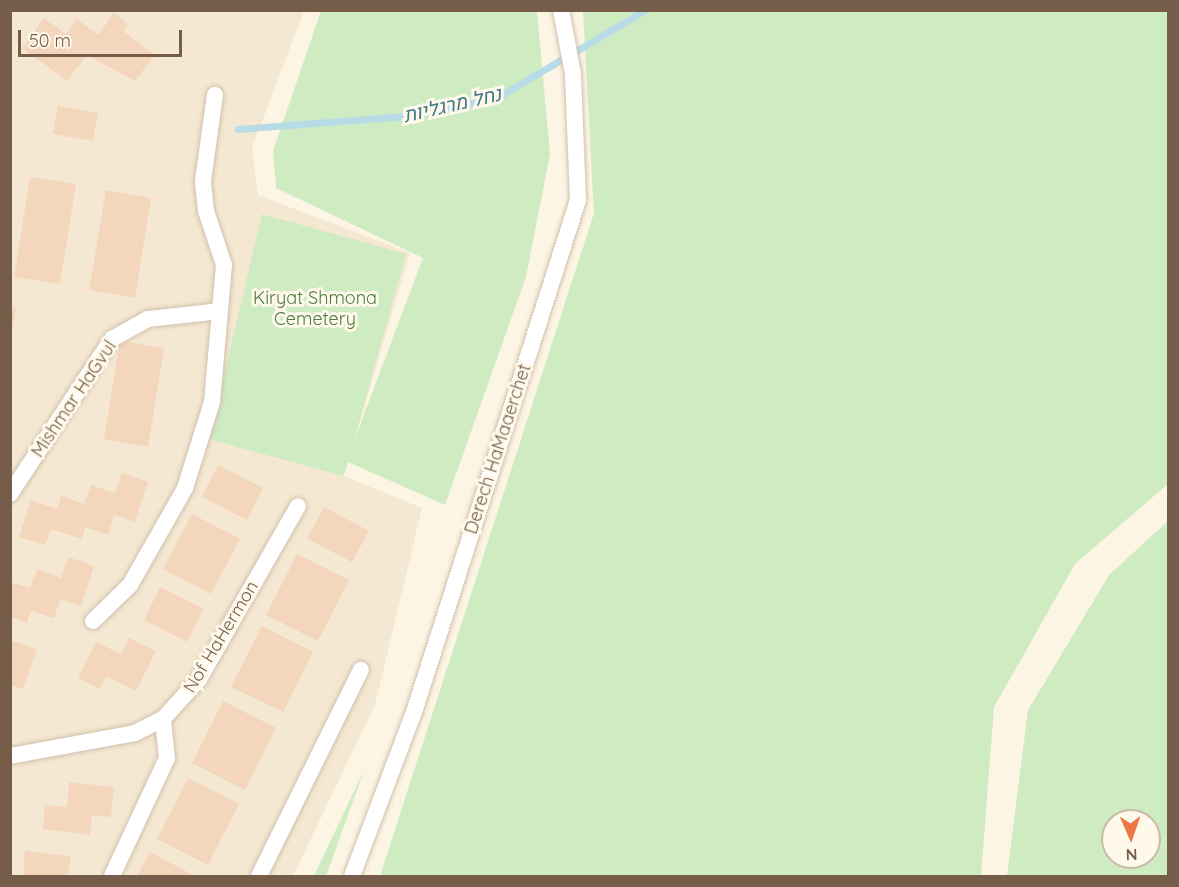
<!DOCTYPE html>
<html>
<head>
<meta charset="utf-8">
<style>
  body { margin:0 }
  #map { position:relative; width:1179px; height:887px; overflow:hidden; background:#fdf5e4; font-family:Quicksand,Heebo,sans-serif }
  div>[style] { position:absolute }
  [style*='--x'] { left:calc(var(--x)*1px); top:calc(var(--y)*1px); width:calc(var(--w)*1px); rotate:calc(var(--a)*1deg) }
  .residential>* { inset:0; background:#f5e8d2 }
  .green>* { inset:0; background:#cfebc2 }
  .stream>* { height:7px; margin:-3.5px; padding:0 3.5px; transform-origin:3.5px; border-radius:3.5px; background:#b8dce7 }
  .building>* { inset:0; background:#f3d6bb }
  .roads { filter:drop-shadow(0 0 2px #d1c0ad) drop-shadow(0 0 2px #d1c0ad) }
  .street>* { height:16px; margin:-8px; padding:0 8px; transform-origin:8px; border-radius:8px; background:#fff }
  span { translate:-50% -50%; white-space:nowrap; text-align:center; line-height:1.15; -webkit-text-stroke:6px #fff9eb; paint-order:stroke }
  .park-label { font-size:18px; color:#4c7c40 }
  .street-label { font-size:18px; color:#765d49 }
  .water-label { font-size:20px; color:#41788b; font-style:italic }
  .frame { position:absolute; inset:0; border:12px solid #765d49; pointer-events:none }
  .north { position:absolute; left:1101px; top:809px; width:60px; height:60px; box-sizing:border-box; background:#fff9eb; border:2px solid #c8bbaa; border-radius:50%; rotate:178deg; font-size:16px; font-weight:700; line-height:24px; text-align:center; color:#765d49 }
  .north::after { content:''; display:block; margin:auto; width:21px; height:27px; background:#eb7845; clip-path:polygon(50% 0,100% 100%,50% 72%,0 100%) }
  .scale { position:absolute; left:18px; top:30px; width:164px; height:27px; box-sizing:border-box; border:3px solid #765d49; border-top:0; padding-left:8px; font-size:18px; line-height:21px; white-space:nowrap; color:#765d49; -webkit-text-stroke:4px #fff9eb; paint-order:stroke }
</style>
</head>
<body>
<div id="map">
  <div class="residential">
    <i style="clip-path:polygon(10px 11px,304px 11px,252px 148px,258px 195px,410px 253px,344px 476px,422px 508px,375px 705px,293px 876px,11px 876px)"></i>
  </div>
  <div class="green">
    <i style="clip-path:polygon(321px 11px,537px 11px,550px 154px,526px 277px,445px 505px,348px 462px,343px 476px,209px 439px,262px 214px,406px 254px,354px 441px,423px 258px,276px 188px,273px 151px)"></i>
    <i style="clip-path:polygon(583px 11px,1168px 11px,1168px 484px,1075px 564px,994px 707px,981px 876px,380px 876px,594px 213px)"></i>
    <i style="clip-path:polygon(evenodd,1168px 521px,1168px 876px,1007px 876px,1028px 710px,1109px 575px,1168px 521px,1113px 821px,1149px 821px,1149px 857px,1113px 857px,1113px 821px)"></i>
    <i style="clip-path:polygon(365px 768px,326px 876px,313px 876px,314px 876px)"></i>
  </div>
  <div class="stream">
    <i style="--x:238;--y:129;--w:169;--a:-4.4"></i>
    <i style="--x:407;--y:116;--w:93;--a:-11.8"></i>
    <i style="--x:498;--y:97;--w:171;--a:-30.6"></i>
  </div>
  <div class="building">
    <i style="clip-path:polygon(114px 13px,128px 24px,123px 31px,155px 55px,135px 81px,87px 55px,67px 81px,22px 48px,44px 18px,66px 34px,77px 19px,98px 35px)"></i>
    <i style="clip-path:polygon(58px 106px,98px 113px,93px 141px,53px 134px)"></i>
    <i style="clip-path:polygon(30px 177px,76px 184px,60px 284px,14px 277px)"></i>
    <i style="clip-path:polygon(106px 190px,151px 198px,135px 298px,89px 290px)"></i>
    <i style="clip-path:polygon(10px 307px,16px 308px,12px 331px,10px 331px)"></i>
    <i style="clip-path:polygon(120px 341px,164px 348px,148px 447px,104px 439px)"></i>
    <i style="clip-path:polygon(218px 465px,263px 488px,247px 520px,202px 497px)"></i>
    <i style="clip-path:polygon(122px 473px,148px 482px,135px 522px,114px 515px,108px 535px,85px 527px,82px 539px,51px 529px,45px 545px,19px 537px,31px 500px,57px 509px,61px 496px,84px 504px,91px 485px,115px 493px)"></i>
    <i style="clip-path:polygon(324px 507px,369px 531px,352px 562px,307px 539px)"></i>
    <i style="clip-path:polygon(192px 514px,240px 539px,211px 594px,163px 569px)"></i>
    <i style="clip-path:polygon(297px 554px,349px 580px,318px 641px,266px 615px)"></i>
    <i style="clip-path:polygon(68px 557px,94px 566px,81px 606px,60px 599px,54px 618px,31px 611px,27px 623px,10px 617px,10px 582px,30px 588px,37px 569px,61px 578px)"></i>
    <i style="clip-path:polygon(160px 587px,204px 609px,187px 642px,144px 620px)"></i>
    <i style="clip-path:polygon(262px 626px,313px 652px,283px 712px,231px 687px)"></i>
    <i style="clip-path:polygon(129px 638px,156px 651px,136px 691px,106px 676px,100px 689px,78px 678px,96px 642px,121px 654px)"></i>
    <i style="clip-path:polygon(10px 640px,37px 649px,23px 689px,10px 685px)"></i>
    <i style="clip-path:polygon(223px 701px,276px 728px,245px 790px,192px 763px)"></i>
    <i style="clip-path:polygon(188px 778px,239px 804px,208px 865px,157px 839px)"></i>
    <i style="clip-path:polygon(69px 782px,114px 787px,111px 817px,92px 815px,90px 835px,43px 829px,45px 805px,67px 807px)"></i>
    <i style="clip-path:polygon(25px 851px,71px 856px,68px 876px,23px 876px)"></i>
    <i style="clip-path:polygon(150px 852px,193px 875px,192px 876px,137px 876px)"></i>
  </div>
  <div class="roads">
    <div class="street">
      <i style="--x:10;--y:494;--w:186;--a:-56.7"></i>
      <i style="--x:112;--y:339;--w:41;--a:-29.1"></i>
      <i style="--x:148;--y:319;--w:72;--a:-6.3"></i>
      <i style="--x:93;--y:621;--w:52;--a:-44.2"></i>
      <i style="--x:130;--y:585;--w:112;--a:-60.4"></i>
      <i style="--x:185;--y:488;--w:90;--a:-72.6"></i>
      <i style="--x:212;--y:402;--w:138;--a:-85"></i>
      <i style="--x:224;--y:265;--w:57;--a:-108.4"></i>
      <i style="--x:206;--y:211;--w:30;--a:-96"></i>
      <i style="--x:203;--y:181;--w:87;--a:-82.1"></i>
      <i style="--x:10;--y:756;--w:127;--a:-10.4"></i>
      <i style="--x:135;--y:733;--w:31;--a:-27"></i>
      <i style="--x:163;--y:719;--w:54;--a:-48"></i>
      <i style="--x:199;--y:679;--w:199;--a:-60.2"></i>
      <i style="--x:112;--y:876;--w:130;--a:-65"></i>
      <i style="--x:167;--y:758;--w:39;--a:-96"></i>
      <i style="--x:259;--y:876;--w:230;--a:-63.7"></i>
      <i style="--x:352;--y:876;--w:178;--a:-69.3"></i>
      <i style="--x:415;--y:709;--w:534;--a:-72.24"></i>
      <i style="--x:578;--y:200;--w:126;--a:-92.3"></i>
      <i style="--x:573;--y:74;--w:65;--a:-100.6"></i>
    </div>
  </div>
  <div class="park-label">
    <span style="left:315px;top:309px">Kiryat Shmona<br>Cemetery</span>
  </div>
  <div class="street-label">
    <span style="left:74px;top:399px;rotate:-56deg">Mishmar HaGvul</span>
    <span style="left:498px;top:449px;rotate:-72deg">Derech HaMaaerchet</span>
    <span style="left:221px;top:637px;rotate:-59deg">Nof HaHermon</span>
  </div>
  <div class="water-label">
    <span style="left:452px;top:104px;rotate:-13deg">נחל מרגליות</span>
  </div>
  <div class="frame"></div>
  <div class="north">N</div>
  <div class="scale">50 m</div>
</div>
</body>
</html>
